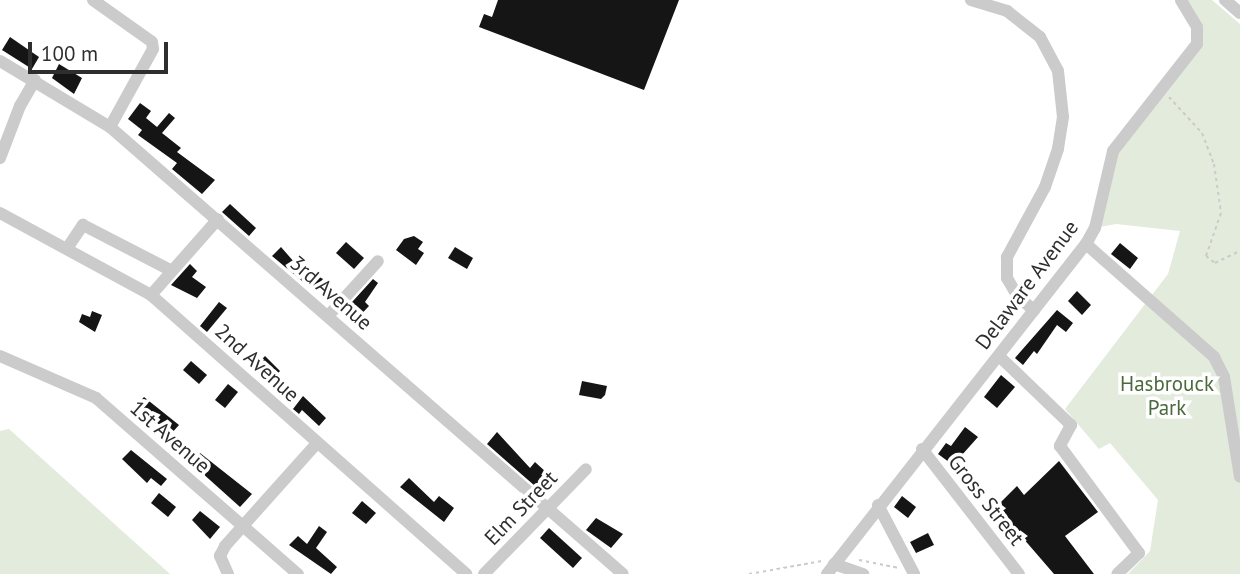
<!DOCTYPE html>
<html>
<head>
<meta charset="utf-8">
<style>
  body { margin:0 }
  #map { position:relative; width:1240px; height:574px; overflow:hidden; background:#fff; font-family:"PT Sans",sans-serif }
  div>[style] { position:absolute }
  [style*='--x'] { left:calc(var(--x)*1px); top:calc(var(--y)*1px); width:calc(var(--w)*1px); rotate:calc(var(--a)*1deg) }
  .green>* { inset:0; background:#e2ebdc }
  .building>* { inset:0; background:#151515 }
  .path>* { height:2px; margin-top:-1px; transform-origin:0; background:repeating-linear-gradient(90deg,#cbcbcb 0 3.5px,transparent 0 7px) }
  .minor>* { height:12px; margin:-6px; padding:0 6px; transform-origin:6px; border-radius:6px; background:#cbcbcb }
  span { translate:-50% -50%; white-space:nowrap; text-align:center; line-height:1.15; -webkit-text-stroke:7px #fff; paint-order:stroke }
  .street-label { font-size:21px; color:#2e2e2e }
  .park-label { font-size:21px; color:#4b693c }
  .scale { position:absolute; left:28px; top:42px; width:140px; height:32px; box-sizing:border-box; border:4px solid #2e2e2e; border-top:0; padding-left:9px; font-size:21px; line-height:24px; white-space:nowrap; color:#2e2e2e; -webkit-text-stroke:5px #fff; paint-order:stroke }
</style>
</head>
<body>
<div id="map">
  <div class="green">
    <i style="clip-path:polygon(1181px 0,1212px 0,1240px 24px,1240px 574px,1128px 574px,1150px 551px,1158px 500px,1110px 443px,1099px 449px,1065px 409px,1168px 274px,1180px 231px,1116px 224px,1095px 228px,1107px 167px,1197px 44px)"></i>
    <i style="clip-path:polygon(9px 429px,170px 574px,0 574px,0 431px)"></i>
  </div>
  <div class="building">
    <i style="clip-path:polygon(498px 0,679px 0,644px 90px,479px 27px,484px 14px,492px 17px)"></i>
    <i style="clip-path:polygon(10px 37px,39px 57px,32px 69px,2px 50px)"></i>
    <i style="clip-path:polygon(59px 64px,82px 78px,74px 94px,52px 78px)"></i>
    <i style="clip-path:polygon(140px 103px,151px 111px,146px 118px,157px 127px,169px 113px,175px 118px,162px 133px,181px 148px,177px 152px,215px 180px,202px 194px,172px 169px,177px 163px,138px 135px,142px 130px,128px 119px)"></i>
    <i style="clip-path:polygon(230px 204px,256px 228px,249px 236px,222px 212px)"></i>
    <i style="clip-path:polygon(414px 236px,423px 242px,418px 249px,424px 253px,416px 265px,396px 250px,404px 239px)"></i>
    <i style="clip-path:polygon(346px 242px,364px 258px,354px 269px,336px 253px)"></i>
    <i style="clip-path:polygon(1120px 243px,1138px 258px,1130px 269px,1111px 254px)"></i>
    <i style="clip-path:polygon(281px 247px,295px 263px,323px 279px,314px 291px,272px 256px)"></i>
    <i style="clip-path:polygon(455px 247px,473px 258px,467px 269px,448px 258px)"></i>
    <i style="clip-path:polygon(190px 264px,197px 271px,192px 277px,206px 287px,197px 298px,171px 285px)"></i>
    <i style="clip-path:polygon(373px 279px,378px 283px,365px 302px,369px 306px,354px 322px,343px 312px)"></i>
    <i style="clip-path:polygon(1077px 291px,1091px 305px,1082px 315px,1068px 301px)"></i>
    <i style="clip-path:polygon(219px 302px,227px 308px,207px 332px,200px 326px)"></i>
    <i style="clip-path:polygon(1057px 310px,1073px 323px,1066px 332px,1057px 325px,1037px 354px,1034px 351px,1023px 365px,1015px 358px)"></i>
    <i style="clip-path:polygon(92px 311px,102px 315px,95px 332px,79px 322px,82px 314px,90px 317px)"></i>
    <i style="clip-path:polygon(265px 356px,280px 371px,272px 380px,256px 366px)"></i>
    <i style="clip-path:polygon(191px 361px,207px 375px,199px 384px,183px 370px)"></i>
    <i style="clip-path:polygon(1001px 375px,1015px 387px,997px 408px,984px 397px)"></i>
    <i style="clip-path:polygon(582px 381px,607px 386px,605px 395px,601px 399px,579px 395px)"></i>
    <i style="clip-path:polygon(228px 384px,238px 392px,225px 408px,215px 400px)"></i>
    <i style="clip-path:polygon(303px 396px,326px 418px,319px 426px,302px 410px,299px 414px,293px 409px)"></i>
    <i style="clip-path:polygon(144px 397px,179px 425px,171px 434px,136px 406px)"></i>
    <i style="clip-path:polygon(965px 427px,978px 437px,953px 465px,938px 454px,946px 443px,951px 446px)"></i>
    <i style="clip-path:polygon(497px 432px,530px 468px,535px 462px,547px 473px,535px 486px,487px 444px)"></i>
    <i style="clip-path:polygon(131px 450px,167px 479px,161px 486px,151px 478px,147px 483px,122px 459px)"></i>
    <i style="clip-path:polygon(200px 453px,252px 494px,240px 507px,191px 463px)"></i>
    <i style="clip-path:polygon(1059px 461px,1098px 512px,1065px 536px,1094px 574px,1054px 574px,996px 507px,1017px 486px,1024px 495px)"></i>
    <i style="clip-path:polygon(409px 478px,434px 502px,439px 496px,454px 508px,444px 522px,400px 487px)"></i>
    <i style="clip-path:polygon(159px 493px,176px 507px,168px 517px,151px 503px)"></i>
    <i style="clip-path:polygon(902px 496px,916px 507px,908px 518px,894px 507px)"></i>
    <i style="clip-path:polygon(362px 501px,376px 513px,366px 524px,352px 513px)"></i>
    <i style="clip-path:polygon(200px 511px,220px 527px,210px 539px,192px 520px)"></i>
    <i style="clip-path:polygon(596px 518px,623px 534px,611px 548px,586px 530px)"></i>
    <i style="clip-path:polygon(319px 526px,327px 532px,316px 548px,337px 567px,331px 574px,289px 545px,298px 536px,307px 544px)"></i>
    <i style="clip-path:polygon(549px 528px,582px 558px,573px 568px,540px 538px)"></i>
    <i style="clip-path:polygon(928px 533px,934px 545px,916px 553px,910px 542px)"></i>
  </div>
  <div class="path">
    <i style="--x:1169;--y:97;--w:49;--a:47.5"></i>
    <i style="--x:1202;--y:133;--w:33;--a:69"></i>
    <i style="--x:1214;--y:164;--w:49;--a:81.9"></i>
    <i style="--x:1221;--y:213;--w:46;--a:109.2"></i>
    <i style="--x:1206;--y:256;--w:11;--a:38"></i>
    <i style="--x:1215;--y:263;--w:28;--a:-26"></i>
    <i style="--x:859;--y:560;--w:41;--a:11.3"></i>
    <i style="--x:749;--y:574;--w:74;--a:-10.1"></i>
  </div>
  <div class="minor">
    <i style="--x:93;--y:0;--w:72;--a:35.4"></i>
    <i style="--x:152;--y:42;--w:7;--a:82"></i>
    <i style="--x:153;--y:49;--w:89;--a:118.9"></i>
    <i style="--x:971;--y:0;--w:38;--a:17"></i>
    <i style="--x:1007;--y:11;--w:42;--a:38.2"></i>
    <i style="--x:1040;--y:37;--w:38;--a:62"></i>
    <i style="--x:1058;--y:71;--w:46;--a:83.8"></i>
    <i style="--x:1063;--y:117;--w:32;--a:99"></i>
    <i style="--x:1058;--y:149;--w:40;--a:108.9"></i>
    <i style="--x:1045;--y:187;--w:80;--a:118.5"></i>
    <i style="--x:1007;--y:257;--w:21;--a:90"></i>
    <i style="--x:1007;--y:278;--w:20;--a:60"></i>
    <i style="--x:1017;--y:295;--w:23;--a:43"></i>
    <i style="--x:1225;--y:0;--w:20;--a:41"></i>
    <i style="--x:0;--y:61;--w:128;--a:31"></i>
    <i style="--x:110;--y:127;--w:680;--a:41.07"></i>
    <i style="--x:0;--y:158;--w:56;--a:-69"></i>
    <i style="--x:20;--y:106;--w:30;--a:-60"></i>
    <i style="--x:0;--y:213;--w:172;--a:28.5"></i>
    <i style="--x:151;--y:295;--w:421;--a:41.5"></i>
    <i style="--x:1086;--y:244;--w:171;--a:41.4"></i>
    <i style="--x:1214;--y:357;--w:22;--a:63"></i>
    <i style="--x:1224;--y:377;--w:101;--a:80.9"></i>
    <i style="--x:68;--y:247;--w:27;--a:-56"></i>
    <i style="--x:83;--y:225;--w:100;--a:27.3"></i>
    <i style="--x:151;--y:295;--w:101;--a:-48.6"></i>
    <i style="--x:328;--y:316;--w:74;--a:-47.7"></i>
    <i style="--x:0;--y:356;--w:105;--a:23.6"></i>
    <i style="--x:96;--y:398;--w:268;--a:41.1"></i>
    <i style="--x:999;--y:356;--w:100;--a:43.8"></i>
    <i style="--x:1071;--y:425;--w:24;--a:118"></i>
    <i style="--x:1060;--y:446;--w:133;--a:53.6"></i>
    <i style="--x:1139;--y:553;--w:30;--a:136"></i>
    <i style="--x:922;--y:449;--w:158;--a:52.2"></i>
    <i style="--x:878;--y:505;--w:78;--a:62.4"></i>
    <i style="--x:834;--y:564;--w:31;--a:19"></i>
    <i style="--x:228;--y:574;--w:20;--a:-114"></i>
    <i style="--x:220;--y:556;--w:11;--a:-63"></i>
    <i style="--x:225;--y:546;--w:138;--a:-48.2"></i>
    <i style="--x:484;--y:574;--w:146;--a:-45.8"></i>
    <i style="--x:827;--y:574;--w:420;--a:-51.9"></i>
    <i style="--x:1086;--y:244;--w:18;--a:-61"></i>
    <i style="--x:1095;--y:228;--w:79;--a:-76.8"></i>
    <i style="--x:1113;--y:151;--w:136;--a:-51.9"></i>
    <i style="--x:1197;--y:44;--w:17;--a:-90"></i>
    <i style="--x:1197;--y:27;--w:31;--a:-121"></i>
  </div>
  <div class="street-label">
    <span style="left:1027px;top:285px;rotate:-53deg">Delaware Avenue</span>
    <span style="left:331px;top:293px;rotate:41deg">3rd Avenue</span>
    <span style="left:257px;top:363px;rotate:42deg">2nd Avenue</span>
    <span style="left:170px;top:437px;rotate:41deg">1st Avenue</span>
    <span style="left:986px;top:500px;rotate:52deg">Gross Street</span>
    <span style="left:521px;top:508px;rotate:-46deg">Elm Street</span>
  </div>
  <div class="park-label">
    <span style="left:1167px;top:396px">Hasbrouck<br>Park</span>
  </div>
  <div class="scale">100 m</div>
</div>
</body>
</html>
